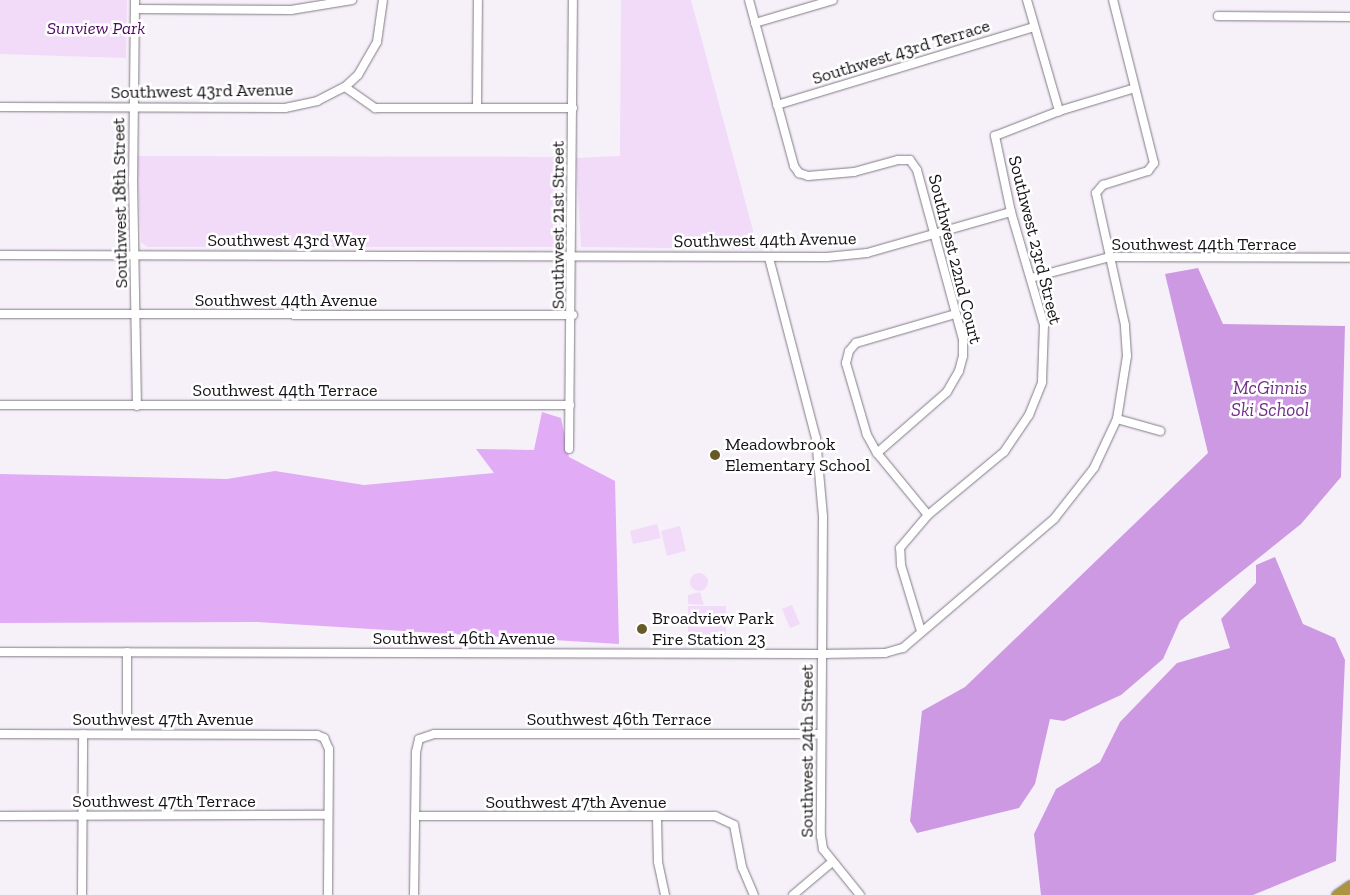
<!DOCTYPE html>
<html>
<head>
<meta charset="utf-8">
<style>
  body { margin:0 }
  #map { position:relative; width:1350px; height:895px; overflow:hidden; background:#f6f0f9; font-family:"Zilla Slab",serif }
  div>[style] { position:absolute }
  [style*='--x'] { left:calc(var(--x)*1px); top:calc(var(--y)*1px); width:calc(var(--w)*1px); rotate:calc(var(--a)*1deg) }
  .green>* { inset:0; background:#f1dbf9 }
  .round { border-radius:50% }
  .forest>* { inset:0; background:#e1abf6 }
  .water>* { inset:0; background:#ce99e3 }
  .roads { filter:drop-shadow(0 0 1px #807b83) drop-shadow(0 0 1px #807b83) }
  .minor>* { height:8px; margin:-4px; padding:0 4px; transform-origin:4px; border-radius:4px; background:#fff }
  .highway>* { height:11px; margin:-5.5px; padding:0 5.5px; transform-origin:5.5px; border-radius:5.5px; background:#ad9441 }
  .dots>* { width:14px; height:14px; translate:-50% -50%; box-sizing:border-box; border:2px solid #fff; border-radius:50% }
  span { translate:-50% -50%; white-space:nowrap; text-align:center; line-height:1.15; -webkit-text-stroke:5px #fff; paint-order:stroke }
  .park-label { font-size:18px; color:#4f0964; font-style:italic }
  .street-label { font-size:18px; color:#151316 }
  .poi-label { font-size:18px; color:#151316 }
  .left { translate:0 -50%; text-align:left }
  .water-label { font-size:19px; color:#703087; font-style:italic }
</style>
</head>
<body>
<div id="map">
  <div class="green">
    <i style="clip-path:polygon(0 0,127px 0,126px 58px,0 54px)"></i>
    <i style="clip-path:polygon(621px 0,691px 0,758px 249px,581px 247px,576px 158px,620px 156px)"></i>
    <i style="clip-path:polygon(137px 156px,564px 157px,564px 247px,147px 247px,141px 242px)"></i>
    <i style="clip-path:polygon(657px 524px,661px 538px,633px 544px,630px 531px)"></i>
    <i style="clip-path:polygon(680px 526px,686px 551px,667px 556px,661px 531px)"></i>
    <i class="round" style="left:690px;top:573px;width:18px;height:18px"></i>
    <i style="clip-path:polygon(700px 592px,704px 605px,688px 604px,688px 595px)"></i>
    <i style="clip-path:polygon(792px 605px,800px 624px,790px 628px,782px 609px)"></i>
    <i style="clip-path:polygon(688px 606px,726px 606px,726px 644px,688px 644px)"></i>
  </div>
  <div class="forest">
    <i style="clip-path:polygon(542px 412px,561px 418px,569px 457px,615px 481px,619px 644px,257px 622px,0 623px,0 474px,227px 479px,275px 471px,364px 485px,494px 473px,476px 449px,534px 450px)"></i>
  </div>
  <div class="water">
    <i style="clip-path:polygon(1198px 268px,1223px 324px,1345px 326px,1341px 477px,1301px 524px,1180px 621px,1163px 659px,1121px 695px,1064px 721px,1050px 719px,1035px 784px,1019px 808px,917px 833px,910px 821px,922px 711px,965px 687px,1208px 453px,1165px 274px)"></i>
    <i style="clip-path:polygon(1275px 557px,1303px 624px,1335px 638px,1345px 660px,1336px 861px,1253px 895px,1041px 895px,1034px 834px,1056px 789px,1100px 762px,1120px 722px,1177px 663px,1230px 648px,1221px 619px,1256px 583px,1256px 565px)"></i>
  </div>
  <div class="roads">
    <div class="minor">
      <i style="--x:135;--y:0;--w:178;--a:90.6"></i>
      <i style="--x:133;--y:178;--w:228;--a:89"></i>
      <i style="--x:749;--y:0;--w:172;--a:74.8"></i>
      <i style="--x:794;--y:166;--w:9;--a:54"></i>
      <i style="--x:799;--y:173;--w:9;--a:18"></i>
      <i style="--x:808;--y:176;--w:46;--a:-5"></i>
      <i style="--x:854;--y:172;--w:46;--a:-15.3"></i>
      <i style="--x:898;--y:160;--w:12;--a:0"></i>
      <i style="--x:910;--y:160;--w:12;--a:55"></i>
      <i style="--x:917;--y:170;--w:175;--a:74.8"></i>
      <i style="--x:963;--y:339;--w:17;--a:90"></i>
      <i style="--x:963;--y:356;--w:16;--a:105"></i>
      <i style="--x:959;--y:371;--w:24;--a:120"></i>
      <i style="--x:947;--y:392;--w:93;--a:138.9"></i>
      <i style="--x:1027;--y:0;--w:116;--a:73.9"></i>
      <i style="--x:135;--y:9;--w:156;--a:0.4"></i>
      <i style="--x:291;--y:10;--w:62;--a:-9.3"></i>
      <i style="--x:1218;--y:16;--w:132;--a:0.4"></i>
      <i style="--x:755;--y:23;--w:81;--a:-16.4"></i>
      <i style="--x:345;--y:87;--w:18;--a:-43"></i>
      <i style="--x:358;--y:75;--w:38;--a:-60"></i>
      <i style="--x:377;--y:42;--w:42;--a:-81.9"></i>
      <i style="--x:777;--y:105;--w:269;--a:-16.9"></i>
      <i style="--x:0;--y:107;--w:285;--a:0.2"></i>
      <i style="--x:285;--y:108;--w:33;--a:-12"></i>
      <i style="--x:317;--y:101;--w:31;--a:-27"></i>
      <i style="--x:345;--y:87;--w:37;--a:35"></i>
      <i style="--x:375;--y:108;--w:198;--a:0"></i>
      <i style="--x:477;--y:107;--w:107;--a:-89.5"></i>
      <i style="--x:0;--y:255;--w:827;--a:0.14"></i>
      <i style="--x:827;--y:257;--w:40;--a:-5.7"></i>
      <i style="--x:867;--y:253;--w:150;--a:-15.9"></i>
      <i style="--x:769;--y:258;--w:186;--a:75.4"></i>
      <i style="--x:816;--y:438;--w:79;--a:84.9"></i>
      <i style="--x:823;--y:517;--w:319;--a:90.4"></i>
      <i style="--x:821;--y:836;--w:13;--a:81"></i>
      <i style="--x:823;--y:849;--w:59;--a:51.2"></i>
      <i style="--x:1031;--y:278;--w:82;--a:-14.9"></i>
      <i style="--x:1110;--y:257;--w:240;--a:0.2"></i>
      <i style="--x:0;--y:314;--w:573;--a:0.1"></i>
      <i style="--x:0;--y:405;--w:570;--a:0"></i>
      <i style="--x:1117;--y:419;--w:45;--a:15.6"></i>
      <i style="--x:569;--y:449;--w:449;--a:-89.5"></i>
      <i style="--x:928;--y:515;--w:80;--a:-129.4"></i>
      <i style="--x:877;--y:453;--w:21;--a:-119"></i>
      <i style="--x:867;--y:435;--w:75;--a:-106.3"></i>
      <i style="--x:846;--y:363;--w:12;--a:-76"></i>
      <i style="--x:849;--y:351;--w:11;--a:-49"></i>
      <i style="--x:856;--y:343;--w:103;--a:-16.3"></i>
      <i style="--x:921;--y:631;--w:69;--a:-106.9"></i>
      <i style="--x:901;--y:565;--w:17;--a:-93"></i>
      <i style="--x:900;--y:548;--w:43;--a:-49.7"></i>
      <i style="--x:928;--y:515;--w:99;--a:-39.7"></i>
      <i style="--x:1004;--y:452;--w:45;--a:-56"></i>
      <i style="--x:1029;--y:415;--w:35;--a:-68"></i>
      <i style="--x:1042;--y:382;--w:57;--a:-88"></i>
      <i style="--x:1044;--y:325;--w:118;--a:-106.3"></i>
      <i style="--x:1011;--y:212;--w:78;--a:-101.9"></i>
      <i style="--x:995;--y:136;--w:69;--a:-21.3"></i>
      <i style="--x:1059;--y:111;--w:79;--a:-16.8"></i>
      <i style="--x:0;--y:652;--w:821;--a:0.14"></i>
      <i style="--x:821;--y:654;--w:64;--a:-0.9"></i>
      <i style="--x:885;--y:653;--w:19;--a:-16"></i>
      <i style="--x:903;--y:648;--w:199;--a:-40.5"></i>
      <i style="--x:1054;--y:519;--w:65;--a:-51.9"></i>
      <i style="--x:1094;--y:468;--w:54;--a:-64.9"></i>
      <i style="--x:1117;--y:419;--w:64;--a:-81"></i>
      <i style="--x:1127;--y:356;--w:31;--a:-94"></i>
      <i style="--x:1125;--y:325;--w:135;--a:-102.4"></i>
      <i style="--x:1096;--y:193;--w:11;--a:-49"></i>
      <i style="--x:1103;--y:185;--w:47;--a:-17.3"></i>
      <i style="--x:1148;--y:171;--w:10;--a:-53"></i>
      <i style="--x:1154;--y:163;--w:168;--a:-104.1"></i>
      <i style="--x:127;--y:652;--w:80;--a:90"></i>
      <i style="--x:0;--y:734;--w:317;--a:0.2"></i>
      <i style="--x:317;--y:735;--w:8;--a:23"></i>
      <i style="--x:324;--y:738;--w:12;--a:66"></i>
      <i style="--x:329;--y:749;--w:146;--a:90.4"></i>
      <i style="--x:0;--y:816;--w:328;--a:-0.2"></i>
      <i style="--x:415;--y:816;--w:300;--a:0"></i>
      <i style="--x:715;--y:816;--w:21;--a:25"></i>
      <i style="--x:734;--y:825;--w:43;--a:79.2"></i>
      <i style="--x:742;--y:867;--w:30;--a:67"></i>
      <i style="--x:657;--y:818;--w:44;--a:88.7"></i>
      <i style="--x:658;--y:862;--w:34;--a:78"></i>
      <i style="--x:82;--y:895;--w:161;--a:-89.6"></i>
      <i style="--x:414;--y:895;--w:143;--a:-89.2"></i>
      <i style="--x:416;--y:752;--w:13;--a:-77"></i>
      <i style="--x:419;--y:739;--w:16;--a:-18"></i>
      <i style="--x:434;--y:734;--w:386;--a:0"></i>
      <i style="--x:793;--y:895;--w:51;--a:-40.2"></i>
    </div>
    <div class="highway">
      <i style="--x:1337;--y:895;--w:16;--a:-35"></i>
    </div>
  </div>
  <div class="dots">
    <i style="left:715px;top:455px;background:#685926"></i>
    <i style="left:642px;top:629px;background:#685926"></i>
  </div>
  <div class="park-label">
    <span style="left:96px;top:28px">Sunview Park</span>
  </div>
  <div class="street-label">
    <span style="left:901px;top:52px;rotate:-17deg">Southwest 43rd Terrace</span>
    <span style="left:202px;top:91px;rotate:-1deg">Southwest 43rd Avenue</span>
    <span style="left:120px;top:203px;rotate:-91deg">Southwest 18th Street</span>
    <span style="left:558px;top:225px;rotate:-90deg">Southwest 21st Street</span>
    <span style="left:287px;top:240px">Southwest 43rd Way</span>
    <span style="left:765px;top:240px;rotate:-1deg">Southwest 44th Avenue</span>
    <span style="left:1035px;top:240px;rotate:76deg">Southwest 23rd Street</span>
    <span style="left:1204px;top:244px">Southwest 44th Terrace</span>
    <span style="left:955px;top:259px;rotate:76deg">Southwest 22nd Court</span>
    <span style="left:286px;top:300px">Southwest 44th Avenue</span>
    <span style="left:285px;top:390px">Southwest 44th Terrace</span>
    <span style="left:464px;top:638px">Southwest 46th Avenue</span>
    <span style="left:163px;top:719px">Southwest 47th Avenue</span>
    <span style="left:619px;top:719px">Southwest 46th Terrace</span>
    <span style="left:807px;top:751px;rotate:-90deg">Southwest 24th Street</span>
    <span style="left:164px;top:801px">Southwest 47th Terrace</span>
    <span style="left:576px;top:802px">Southwest 47th Avenue</span>
  </div>
  <div class="poi-label">
    <span class="left" style="left:725px;top:455px">Meadowbrook<br>Elementary School</span>
    <span class="left" style="left:652px;top:629px">Broadview Park<br>Fire Station 23</span>
  </div>
  <div class="water-label">
    <span style="left:1270px;top:399px">McGinnis<br>Ski School</span>
  </div>
</div>
</body>
</html>
